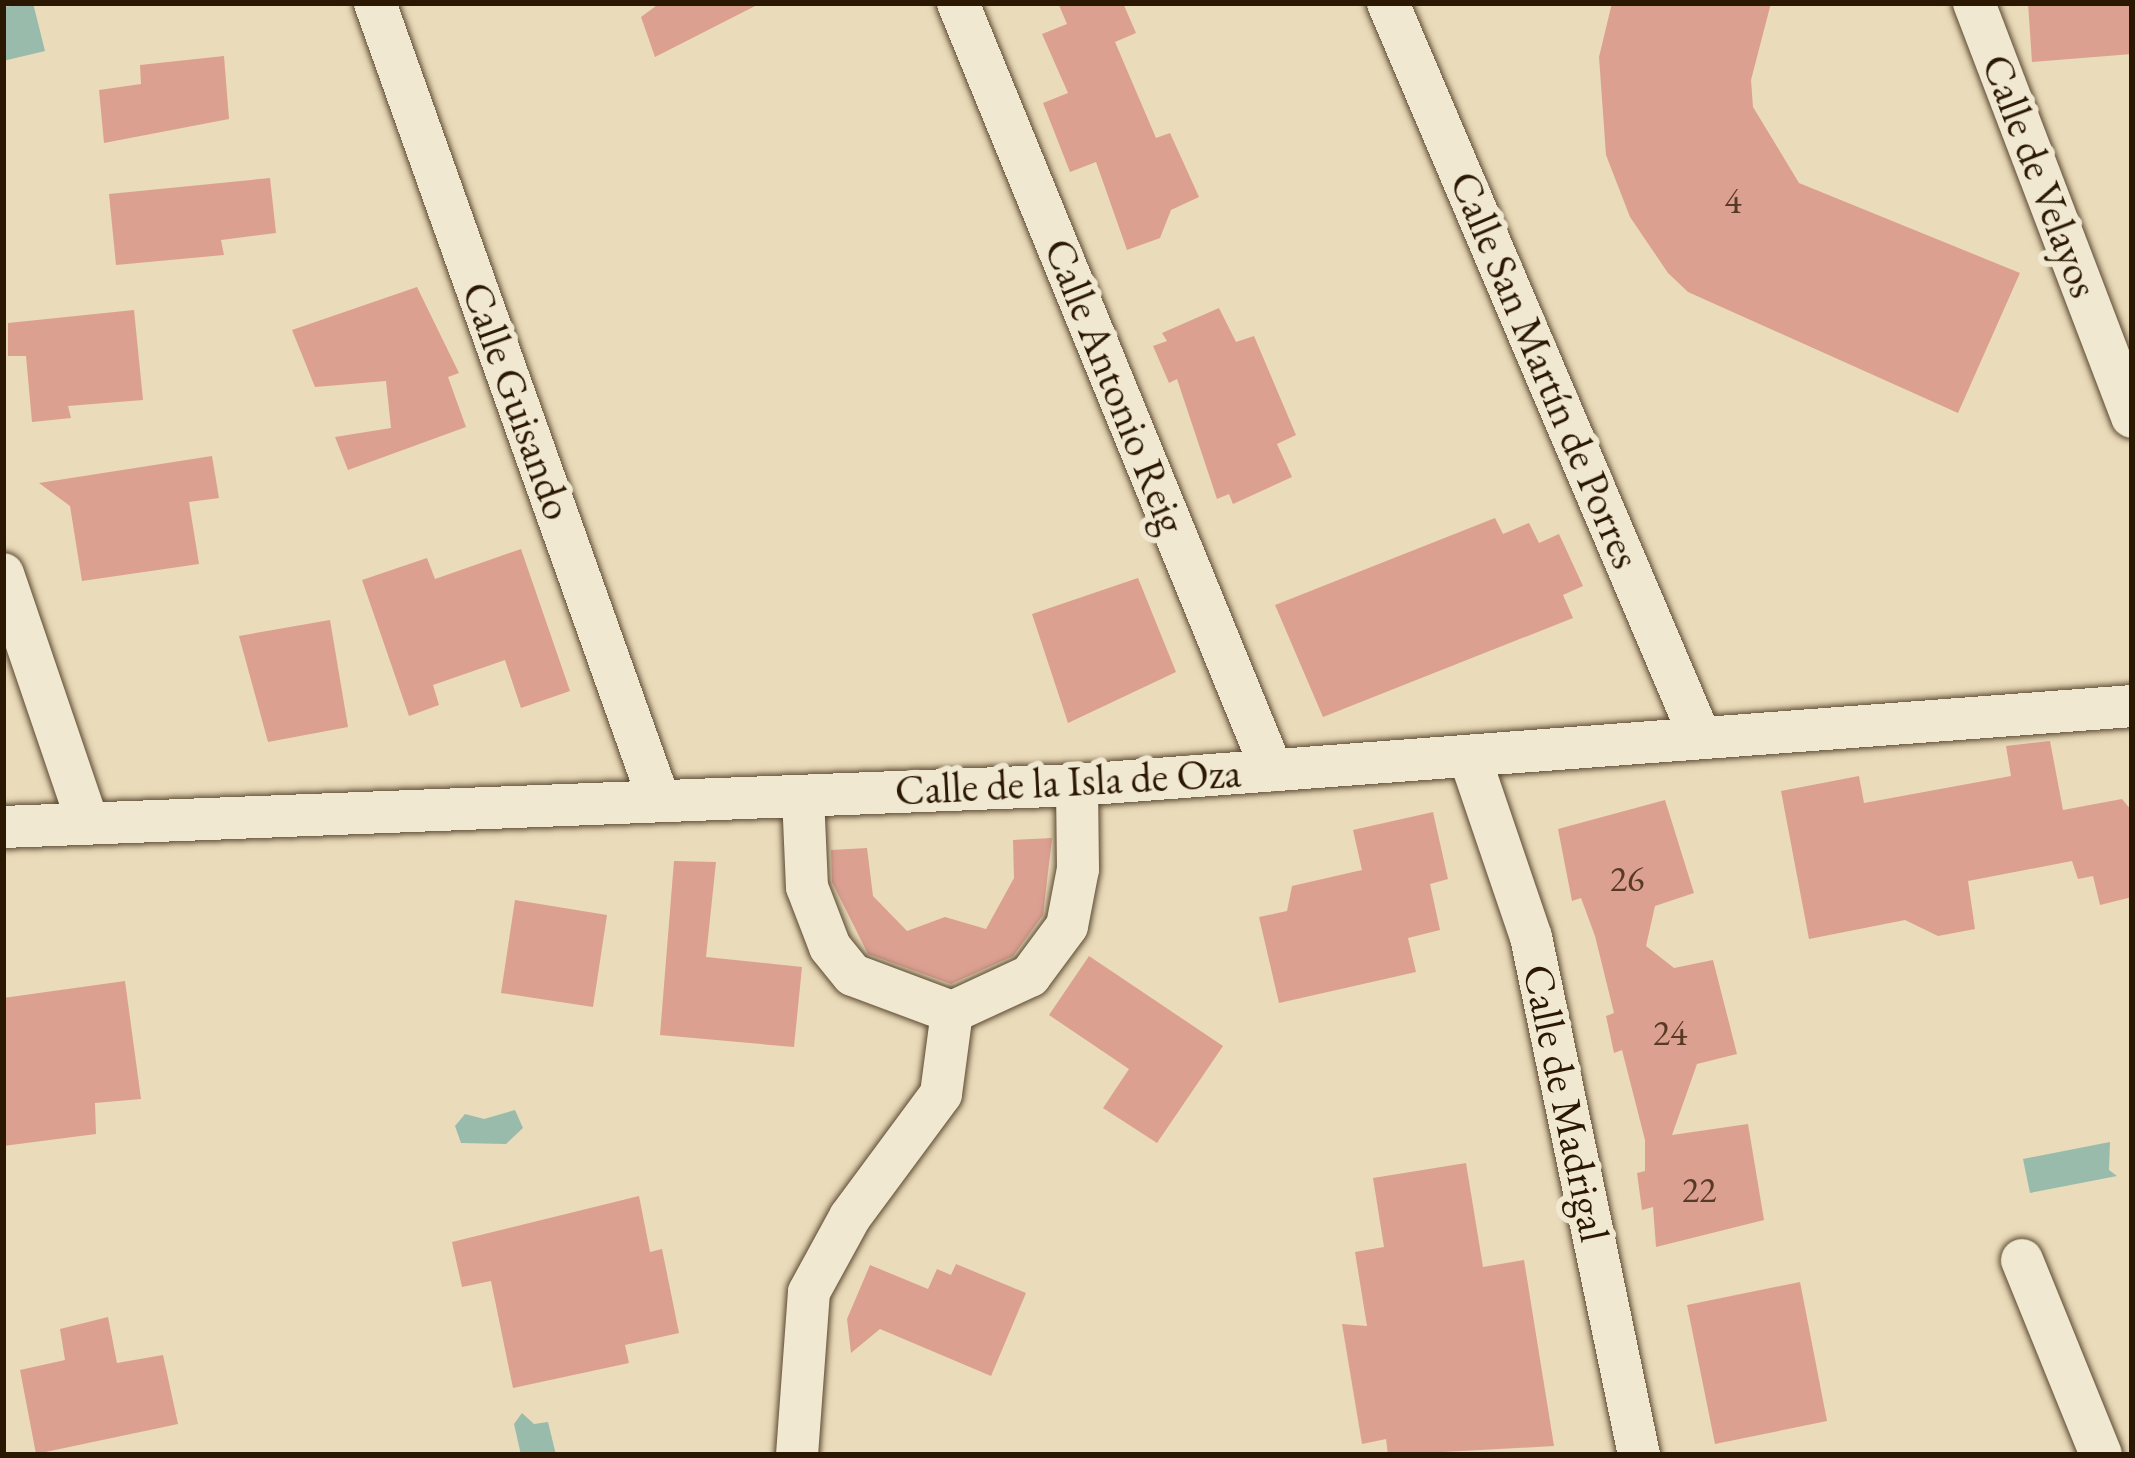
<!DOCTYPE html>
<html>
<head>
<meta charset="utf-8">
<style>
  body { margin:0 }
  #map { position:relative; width:2135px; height:1458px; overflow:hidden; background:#eadbba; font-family:"EB Garamond",serif }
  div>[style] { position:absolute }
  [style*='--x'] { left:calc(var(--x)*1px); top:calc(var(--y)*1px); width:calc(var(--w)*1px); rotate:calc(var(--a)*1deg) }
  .water>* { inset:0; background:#98bbac }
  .building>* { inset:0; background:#dca091 }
  .roads { filter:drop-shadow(0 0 3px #5b4931) drop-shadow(0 0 3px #5b4931) }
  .street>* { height:42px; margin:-21px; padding:0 21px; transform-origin:21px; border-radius:21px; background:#f1e8d2 }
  span { translate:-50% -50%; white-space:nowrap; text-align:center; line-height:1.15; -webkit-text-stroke:12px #f1e8d2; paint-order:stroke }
  .number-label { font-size:36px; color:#573a26 }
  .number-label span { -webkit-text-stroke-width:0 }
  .street-label { font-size:42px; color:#2b1803 }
  .frame { position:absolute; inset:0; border:6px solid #2b1803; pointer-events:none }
</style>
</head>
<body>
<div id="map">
  <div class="water">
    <i style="clip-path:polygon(33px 3px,45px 51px,3px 61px,3px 7px)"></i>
    <i style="clip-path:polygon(515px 1110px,523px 1128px,506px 1144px,461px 1143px,455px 1126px,465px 1114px,484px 1119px)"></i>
    <i style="clip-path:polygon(2110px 1142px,2109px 1170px,2117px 1176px,2030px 1193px,2023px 1159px)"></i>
    <i style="clip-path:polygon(522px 1413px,534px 1424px,548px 1422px,556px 1455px,521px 1455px,514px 1424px)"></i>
  </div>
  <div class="building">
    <i style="clip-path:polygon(660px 3px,761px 3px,655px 57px,641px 17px)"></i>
    <i style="clip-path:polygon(1058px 3px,1123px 3px,1136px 33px,1115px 42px,1156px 138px,1170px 133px,1199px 197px,1171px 210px,1160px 238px,1127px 250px,1096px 162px,1070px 172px,1043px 103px,1068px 93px,1042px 34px,1067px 24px)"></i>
    <i style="clip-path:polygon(1612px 3px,1771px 3px,1751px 80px,1753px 107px,1799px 183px,2020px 273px,1958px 413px,1688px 292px,1668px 273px,1630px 217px,1606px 155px,1599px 57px)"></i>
    <i style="clip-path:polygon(2028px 3px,2132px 3px,2132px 54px,2032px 62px)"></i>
    <i style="clip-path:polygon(224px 56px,229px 119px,104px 143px,99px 90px,141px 84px,140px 65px)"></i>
    <i style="clip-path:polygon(270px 178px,276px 233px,221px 240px,224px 255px,116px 265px,109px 194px)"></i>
    <i style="clip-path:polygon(417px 287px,459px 373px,448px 377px,466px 427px,348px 470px,335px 437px,391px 428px,386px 381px,315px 387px,292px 330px)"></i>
    <i style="clip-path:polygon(1219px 308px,1236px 342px,1254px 336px,1296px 435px,1277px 444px,1292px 477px,1233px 504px,1229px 494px,1217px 499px,1177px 379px,1169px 383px,1153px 346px,1167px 341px,1162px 333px)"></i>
    <i style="clip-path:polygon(134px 310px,143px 400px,68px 406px,71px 418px,32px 422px,26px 356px,8px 356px,8px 323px)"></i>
    <i style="clip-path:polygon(212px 456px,219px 498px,189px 502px,199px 564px,82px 581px,70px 506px,39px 483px)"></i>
    <i style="clip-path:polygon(1495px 518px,1503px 534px,1529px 523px,1539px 543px,1559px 534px,1583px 586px,1563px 595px,1573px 618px,1323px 717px,1275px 605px)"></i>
    <i style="clip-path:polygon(521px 549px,570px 691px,521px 708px,505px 660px,433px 685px,439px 705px,409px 716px,362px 580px,427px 558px,435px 579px)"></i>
    <i style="clip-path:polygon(1138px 578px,1176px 672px,1068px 723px,1032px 614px)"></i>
    <i style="clip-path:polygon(330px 620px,348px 727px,268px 742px,239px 636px)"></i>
    <i style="clip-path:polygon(2050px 741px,2063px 810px,2122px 799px,2132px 811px,2132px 897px,2100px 905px,2093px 876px,2078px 879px,2072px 861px,1968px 881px,1975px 929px,1938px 936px,1905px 920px,1809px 939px,1781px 791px,1859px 776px,1864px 803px,2011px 776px,2006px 746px)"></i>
    <i style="clip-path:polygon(1665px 800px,1694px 893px,1655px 906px,1646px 946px,1674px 968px,1713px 960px,1737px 1054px,1697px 1064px,1672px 1135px,1748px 1124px,1764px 1220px,1656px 1247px,1653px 1207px,1642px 1210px,1637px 1173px,1645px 1171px,1645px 1140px,1622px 1050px,1614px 1053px,1606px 1016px,1614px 1013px,1595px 936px,1581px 898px,1572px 901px,1558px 829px)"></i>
    <i style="clip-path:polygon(1433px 812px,1448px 879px,1430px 884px,1440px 930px,1408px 938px,1416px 972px,1279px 1003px,1259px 917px,1287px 911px,1292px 886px,1362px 870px,1353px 830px)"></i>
    <i style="clip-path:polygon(1052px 838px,1043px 915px,1013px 956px,951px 984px,868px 954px,832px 882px,831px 850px,867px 848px,873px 896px,907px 931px,945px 917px,986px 929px,1014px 878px,1013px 840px)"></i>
    <i style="clip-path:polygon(674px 861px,716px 862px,706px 957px,802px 967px,794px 1047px,660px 1035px)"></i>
    <i style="clip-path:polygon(515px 900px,607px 915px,593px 1007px,501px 993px)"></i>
    <i style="clip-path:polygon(1089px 956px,1223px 1046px,1157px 1143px,1103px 1108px,1129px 1069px,1049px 1015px)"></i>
    <i style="clip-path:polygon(125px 981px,141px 1099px,95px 1103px,96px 1134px,3px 1146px,3px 998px)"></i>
    <i style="clip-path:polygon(1466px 1163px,1483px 1267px,1524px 1260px,1554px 1446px,1388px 1455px,1386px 1439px,1362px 1444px,1342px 1324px,1367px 1326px,1355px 1252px,1384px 1247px,1373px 1178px)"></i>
    <i style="clip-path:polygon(639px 1196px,650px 1252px,662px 1249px,679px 1333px,625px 1345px,629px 1363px,513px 1388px,491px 1281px,462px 1287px,452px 1242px)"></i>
    <i style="clip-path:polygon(956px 1264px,1026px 1293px,991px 1376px,880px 1329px,851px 1353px,847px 1319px,870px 1265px,928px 1289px,937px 1269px,951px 1275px)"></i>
    <i style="clip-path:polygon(1800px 1282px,1827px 1421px,1715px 1444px,1687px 1305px)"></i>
    <i style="clip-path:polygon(108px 1317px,117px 1363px,163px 1355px,178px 1424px,36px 1454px,20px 1370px,65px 1360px,60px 1329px)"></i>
  </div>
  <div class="roads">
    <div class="street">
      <i style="--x:375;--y:3;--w:846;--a:70.39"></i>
      <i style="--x:958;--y:3;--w:829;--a:67.74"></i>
      <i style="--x:1388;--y:3;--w:798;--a:66.97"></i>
      <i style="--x:1974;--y:3;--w:443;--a:69.1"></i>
      <i style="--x:3;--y:574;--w:263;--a:71.2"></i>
      <i style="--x:1470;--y:758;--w:189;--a:71.2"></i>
      <i style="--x:1531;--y:937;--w:529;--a:78.22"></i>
      <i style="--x:803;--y:796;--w:91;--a:87.5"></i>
      <i style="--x:807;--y:887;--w:64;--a:69"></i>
      <i style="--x:830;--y:947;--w:36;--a:51"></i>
      <i style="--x:853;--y:975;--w:106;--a:20.5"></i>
      <i style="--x:952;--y:1012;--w:86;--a:-24.8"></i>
      <i style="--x:1030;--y:976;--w:62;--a:-53.5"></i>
      <i style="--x:1067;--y:926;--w:58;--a:-79.1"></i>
      <i style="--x:1078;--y:869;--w:84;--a:-90.7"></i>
      <i style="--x:3;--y:827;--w:1075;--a:-2.24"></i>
      <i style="--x:1077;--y:785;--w:1058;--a:-4.28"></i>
      <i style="--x:2022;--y:1260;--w:210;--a:67.9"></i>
      <i style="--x:797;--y:1455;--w:163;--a:-85.8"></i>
      <i style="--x:809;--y:1292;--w:85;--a:-61.3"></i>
      <i style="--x:850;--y:1217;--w:153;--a:-53.5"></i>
      <i style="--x:941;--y:1094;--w:83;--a:-82.4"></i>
    </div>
  </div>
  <div class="number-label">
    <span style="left:1733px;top:201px">4</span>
    <span style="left:1627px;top:879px">26</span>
    <span style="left:1670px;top:1033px">24</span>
    <span style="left:1699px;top:1190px">22</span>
  </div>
  <div class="street-label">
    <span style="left:2040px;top:176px;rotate:69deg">Calle de Velayos</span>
    <span style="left:1545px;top:370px;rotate:67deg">Calle San Martín de Porres</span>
    <span style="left:1115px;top:386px;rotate:68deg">Calle Antonio Reig</span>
    <span style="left:517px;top:401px;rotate:70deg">Calle Guisando</span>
    <span style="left:1068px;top:782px;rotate:-3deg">Calle de la Isla de Oza</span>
    <span style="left:1566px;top:1103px;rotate:78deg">Calle de Madrigal</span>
  </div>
  <div class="frame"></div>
</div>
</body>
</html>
